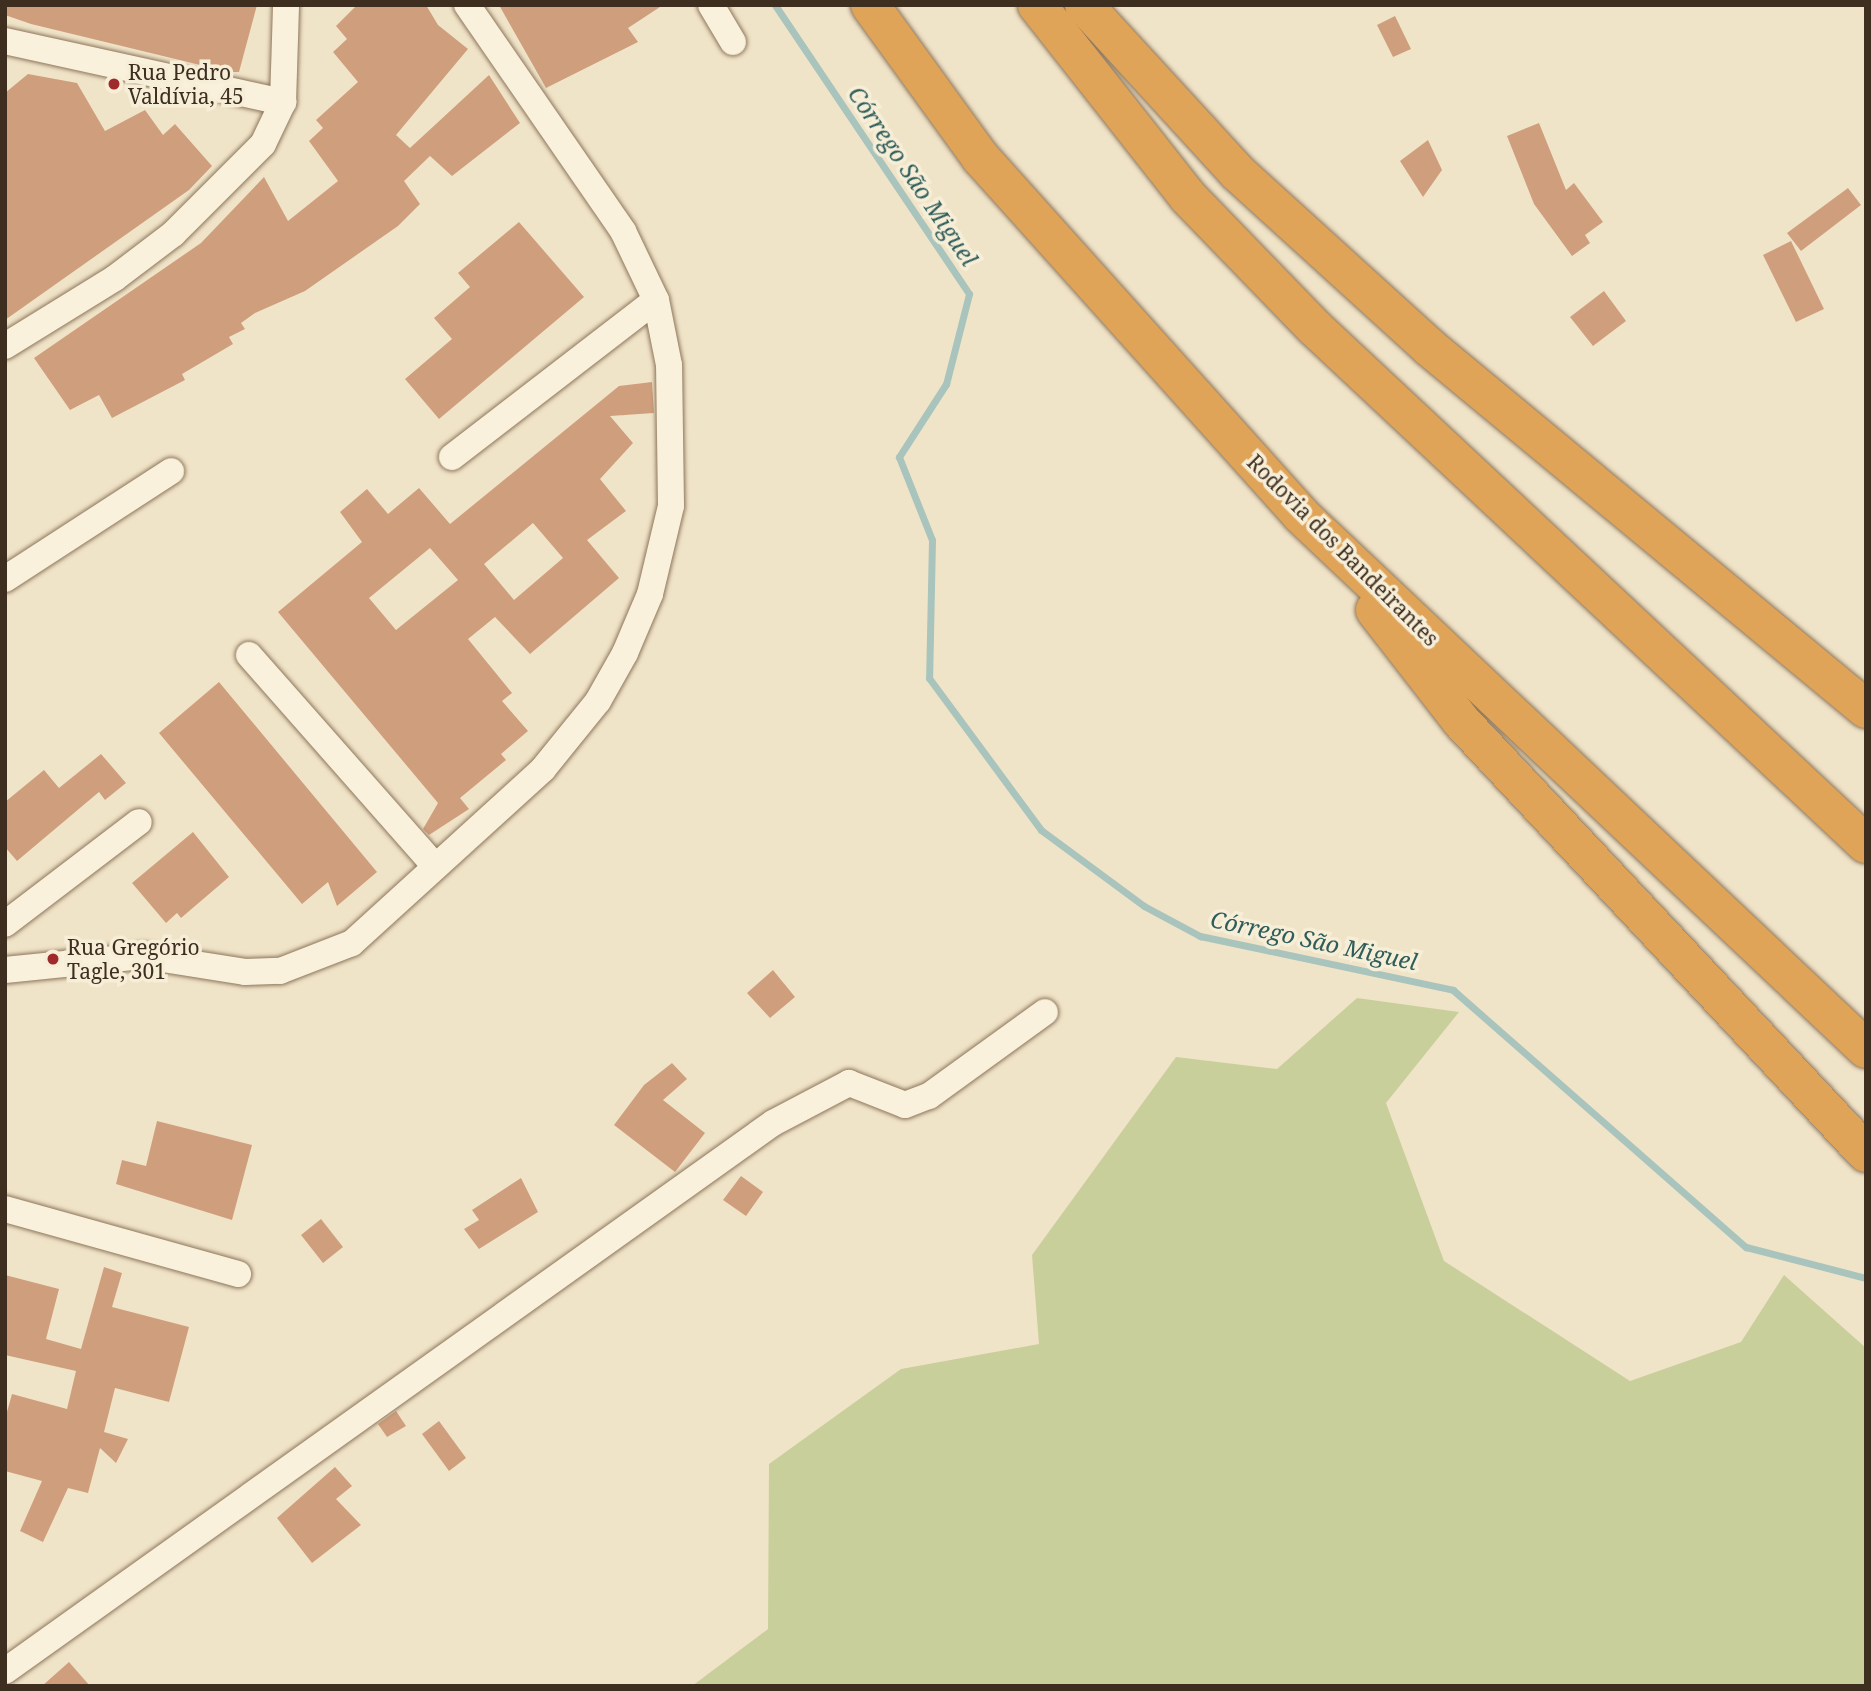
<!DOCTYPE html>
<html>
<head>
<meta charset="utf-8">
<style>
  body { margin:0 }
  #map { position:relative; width:1871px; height:1691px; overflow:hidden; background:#f0e4c8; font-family:"Noto Serif",serif }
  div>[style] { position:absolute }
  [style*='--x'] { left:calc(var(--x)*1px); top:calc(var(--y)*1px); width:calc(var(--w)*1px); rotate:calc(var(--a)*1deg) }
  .green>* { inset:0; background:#c9cf9b }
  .stream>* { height:7px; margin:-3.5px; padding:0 3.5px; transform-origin:3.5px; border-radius:3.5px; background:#a9c4bc }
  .building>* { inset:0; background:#cf9f7d }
  .roads { filter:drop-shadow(0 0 2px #8d765c) drop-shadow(0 0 2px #8d765c) }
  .minor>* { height:26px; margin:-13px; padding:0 13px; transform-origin:13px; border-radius:13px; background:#faf1dc }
  .motorway>* { height:38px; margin:-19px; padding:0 19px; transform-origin:19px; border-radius:19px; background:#e0a458 }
  .dots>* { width:19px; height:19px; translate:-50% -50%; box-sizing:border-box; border:4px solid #f7eed8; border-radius:50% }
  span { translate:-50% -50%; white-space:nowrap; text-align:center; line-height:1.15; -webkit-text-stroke:7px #f7eed8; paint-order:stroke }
  .poi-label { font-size:21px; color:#3d2e20 }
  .left { translate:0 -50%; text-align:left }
  .street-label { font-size:21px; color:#3d2e20 }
  .water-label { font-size:23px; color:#2f5d5a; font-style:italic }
  .frame { position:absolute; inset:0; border:7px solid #3d2e20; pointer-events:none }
</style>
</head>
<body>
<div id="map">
  <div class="green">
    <i style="clip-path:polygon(1357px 998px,1459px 1012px,1386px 1103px,1444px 1261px,1630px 1381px,1741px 1342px,1784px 1275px,1866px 1348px,1866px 1686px,692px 1686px,768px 1629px,769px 1464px,901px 1369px,1039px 1344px,1032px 1255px,1176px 1057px,1277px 1069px)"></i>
  </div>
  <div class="stream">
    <i style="--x:775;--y:5;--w:348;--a:56.1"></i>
    <i style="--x:969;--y:294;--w:93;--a:104.3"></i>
    <i style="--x:946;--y:384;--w:87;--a:122.8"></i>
    <i style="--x:899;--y:457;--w:89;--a:68.3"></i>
    <i style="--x:932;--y:540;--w:138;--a:91.2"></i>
    <i style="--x:929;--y:678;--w:189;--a:53.6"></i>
    <i style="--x:1041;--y:830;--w:128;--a:36.4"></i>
    <i style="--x:1144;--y:906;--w:64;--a:28.2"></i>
    <i style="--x:1200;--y:936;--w:259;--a:12"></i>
    <i style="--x:1453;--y:990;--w:390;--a:41.3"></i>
    <i style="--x:1746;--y:1247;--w:124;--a:14.5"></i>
  </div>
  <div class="building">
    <i style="clip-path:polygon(5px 5px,257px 5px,239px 72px,229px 72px,31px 24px,5px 15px)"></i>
    <i style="clip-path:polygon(357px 5px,426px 5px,438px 25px,468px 49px,396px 135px,410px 148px,489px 75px,520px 123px,452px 176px,430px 156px,404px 181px,420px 204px,398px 226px,305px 291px,255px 313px,241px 323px,245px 329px,229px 337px,233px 344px,182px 374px,185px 380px,112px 418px,99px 395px,70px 410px,34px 358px,201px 243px,264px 177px,288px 221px,338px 181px,309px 141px,323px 128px,316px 120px,358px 82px,333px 52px,347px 39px,336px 26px)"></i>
    <i style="clip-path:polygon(499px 5px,663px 5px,628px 28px,638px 42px,546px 88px)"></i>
    <i style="clip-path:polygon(1395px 16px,1411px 49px,1393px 57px,1377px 25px)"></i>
    <i style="clip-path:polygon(28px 74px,77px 83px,105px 131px,145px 110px,163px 135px,175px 124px,212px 166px,189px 190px,5px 320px,5px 93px)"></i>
    <i style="clip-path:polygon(1539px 123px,1566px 190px,1574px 183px,1603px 222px,1585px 235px,1590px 243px,1572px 256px,1534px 204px,1507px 136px)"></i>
    <i style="clip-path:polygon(1428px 140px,1442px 170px,1423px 197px,1400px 161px)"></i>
    <i style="clip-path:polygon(1848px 188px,1861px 205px,1801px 251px,1787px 233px)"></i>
    <i style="clip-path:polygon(519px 222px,584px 297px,439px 419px,405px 379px,452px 339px,434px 318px,470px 287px,458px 273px)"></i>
    <i style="clip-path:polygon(1791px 241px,1824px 309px,1796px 322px,1763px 255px)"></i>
    <i style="clip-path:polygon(1604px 291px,1626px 321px,1593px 346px,1570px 317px)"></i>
    <i style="clip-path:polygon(evenodd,652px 382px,654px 413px,610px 416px,633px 443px,600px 479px,626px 511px,587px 540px,619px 578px,530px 654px,495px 617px,468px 639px,512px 693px,502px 701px,528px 731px,501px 754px,506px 760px,460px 798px,469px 809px,429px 835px,423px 829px,438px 803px,278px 612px,362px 542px,340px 512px,367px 489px,388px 514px,419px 488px,450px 524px,619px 386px,652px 382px,533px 523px,563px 558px,514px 600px,484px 564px,533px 523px,652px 382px,430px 548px,458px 580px,396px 630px,369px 598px,430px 548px)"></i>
    <i style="clip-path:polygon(219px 682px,377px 872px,337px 906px,328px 882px,302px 904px,159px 733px)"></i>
    <i style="clip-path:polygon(101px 754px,126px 783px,105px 800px,99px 792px,17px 861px,5px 847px,5px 802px,44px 770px,59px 788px)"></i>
    <i style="clip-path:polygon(193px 832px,229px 877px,181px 918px,177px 913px,166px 923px,132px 883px)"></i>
    <i style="clip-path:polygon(773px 970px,795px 997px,770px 1018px,747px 993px)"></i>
    <i style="clip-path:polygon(672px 1063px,687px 1079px,663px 1100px,705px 1133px,675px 1172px,614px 1125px,644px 1085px)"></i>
    <i style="clip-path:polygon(157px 1121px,252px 1145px,232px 1220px,116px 1184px,122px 1160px,146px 1166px)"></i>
    <i style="clip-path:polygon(741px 1176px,763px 1192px,746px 1216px,723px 1200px)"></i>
    <i style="clip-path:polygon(521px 1178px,538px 1212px,479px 1249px,464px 1229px,479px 1220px,472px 1210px)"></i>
    <i style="clip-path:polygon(321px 1219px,343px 1247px,323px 1263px,301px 1235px)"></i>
    <i style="clip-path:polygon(104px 1267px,122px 1273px,112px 1307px,189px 1327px,169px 1402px,115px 1388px,104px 1432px,128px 1439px,116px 1463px,100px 1448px,88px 1493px,68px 1488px,43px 1542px,20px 1531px,42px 1481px,5px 1471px,5px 1419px,12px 1394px,67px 1409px,76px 1371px,5px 1355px,5px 1275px,59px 1289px,46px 1339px,81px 1349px)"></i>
    <i style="clip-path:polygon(396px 1411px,406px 1426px,387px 1437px,378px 1424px)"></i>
    <i style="clip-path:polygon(439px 1421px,466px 1458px,449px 1471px,422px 1434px)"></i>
    <i style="clip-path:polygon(335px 1467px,352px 1486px,336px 1499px,361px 1525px,312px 1563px,277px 1518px)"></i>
    <i style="clip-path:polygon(69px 1662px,90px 1686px,42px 1686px)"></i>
  </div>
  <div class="roads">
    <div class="minor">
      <i style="--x:711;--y:5;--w:43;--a:59.3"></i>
      <i style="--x:5;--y:41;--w:285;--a:12.4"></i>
      <i style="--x:5;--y:346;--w:129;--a:-31.7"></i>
      <i style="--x:115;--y:278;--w:73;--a:-37.2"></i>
      <i style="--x:173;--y:234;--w:127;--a:-45"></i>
      <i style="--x:263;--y:144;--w:47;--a:-64.5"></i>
      <i style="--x:283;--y:102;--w:97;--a:-88.2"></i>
      <i style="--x:452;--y:457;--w:257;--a:-37.6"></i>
      <i style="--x:5;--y:579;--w:198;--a:-33"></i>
      <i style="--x:249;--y:655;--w:281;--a:48.6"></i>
      <i style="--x:5;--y:924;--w:168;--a:-37.3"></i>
      <i style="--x:5;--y:970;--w:140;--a:-5.8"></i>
      <i style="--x:144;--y:956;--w:102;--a:9"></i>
      <i style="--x:245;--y:972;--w:35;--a:-2"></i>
      <i style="--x:280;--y:971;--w:77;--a:-21.3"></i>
      <i style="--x:352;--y:943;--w:258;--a:-42.3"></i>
      <i style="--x:543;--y:769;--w:87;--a:-51"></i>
      <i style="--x:598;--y:701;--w:55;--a:-60.6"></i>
      <i style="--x:625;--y:653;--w:64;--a:-67"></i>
      <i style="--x:650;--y:594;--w:90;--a:-76.6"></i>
      <i style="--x:671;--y:506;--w:141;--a:-90.8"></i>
      <i style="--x:669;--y:365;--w:66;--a:-101.3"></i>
      <i style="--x:656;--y:300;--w:76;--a:-115.6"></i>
      <i style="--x:623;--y:231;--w:275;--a:-124.6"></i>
      <i style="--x:5;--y:1209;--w:242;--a:15.6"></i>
      <i style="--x:5;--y:1671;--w:943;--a:-35.51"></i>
      <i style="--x:773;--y:1123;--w:86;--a:-27.8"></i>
      <i style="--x:849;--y:1083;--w:60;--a:21.4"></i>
      <i style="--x:905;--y:1105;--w:26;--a:-21"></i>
      <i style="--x:929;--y:1096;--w:143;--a:-35.9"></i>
    </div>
    <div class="motorway">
      <i style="--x:870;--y:5;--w:188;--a:54.1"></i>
      <i style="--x:980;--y:157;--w:481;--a:48.1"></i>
      <i style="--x:1301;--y:515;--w:777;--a:43.38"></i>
      <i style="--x:1037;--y:5;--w:244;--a:51.8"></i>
      <i style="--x:1188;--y:197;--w:182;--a:45.9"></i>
      <i style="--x:1315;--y:328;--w:755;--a:43.12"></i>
      <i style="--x:1084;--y:5;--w:228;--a:47.5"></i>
      <i style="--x:1238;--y:173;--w:258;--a:42.3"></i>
      <i style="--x:1429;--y:347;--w:567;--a:39.64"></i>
      <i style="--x:1375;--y:610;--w:140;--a:52.2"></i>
      <i style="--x:1461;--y:721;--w:592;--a:46.85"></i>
    </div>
  </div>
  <div class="dots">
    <i style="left:114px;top:84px;background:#9e2a2b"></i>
    <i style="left:53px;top:959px;background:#9e2a2b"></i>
  </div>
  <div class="poi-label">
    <span class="left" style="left:128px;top:84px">Rua Pedro<br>Valdívia, 45</span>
    <span class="left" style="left:67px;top:959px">Rua Gregório<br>Tagle, 301</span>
  </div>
  <div class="street-label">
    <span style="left:1343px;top:550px;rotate:45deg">Rodovia dos Bandeirantes</span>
  </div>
  <div class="water-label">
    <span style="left:913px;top:176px;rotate:56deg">Córrego São Miguel</span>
    <span style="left:1314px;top:940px;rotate:12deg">Córrego São Miguel</span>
  </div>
  <div class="frame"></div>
</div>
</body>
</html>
